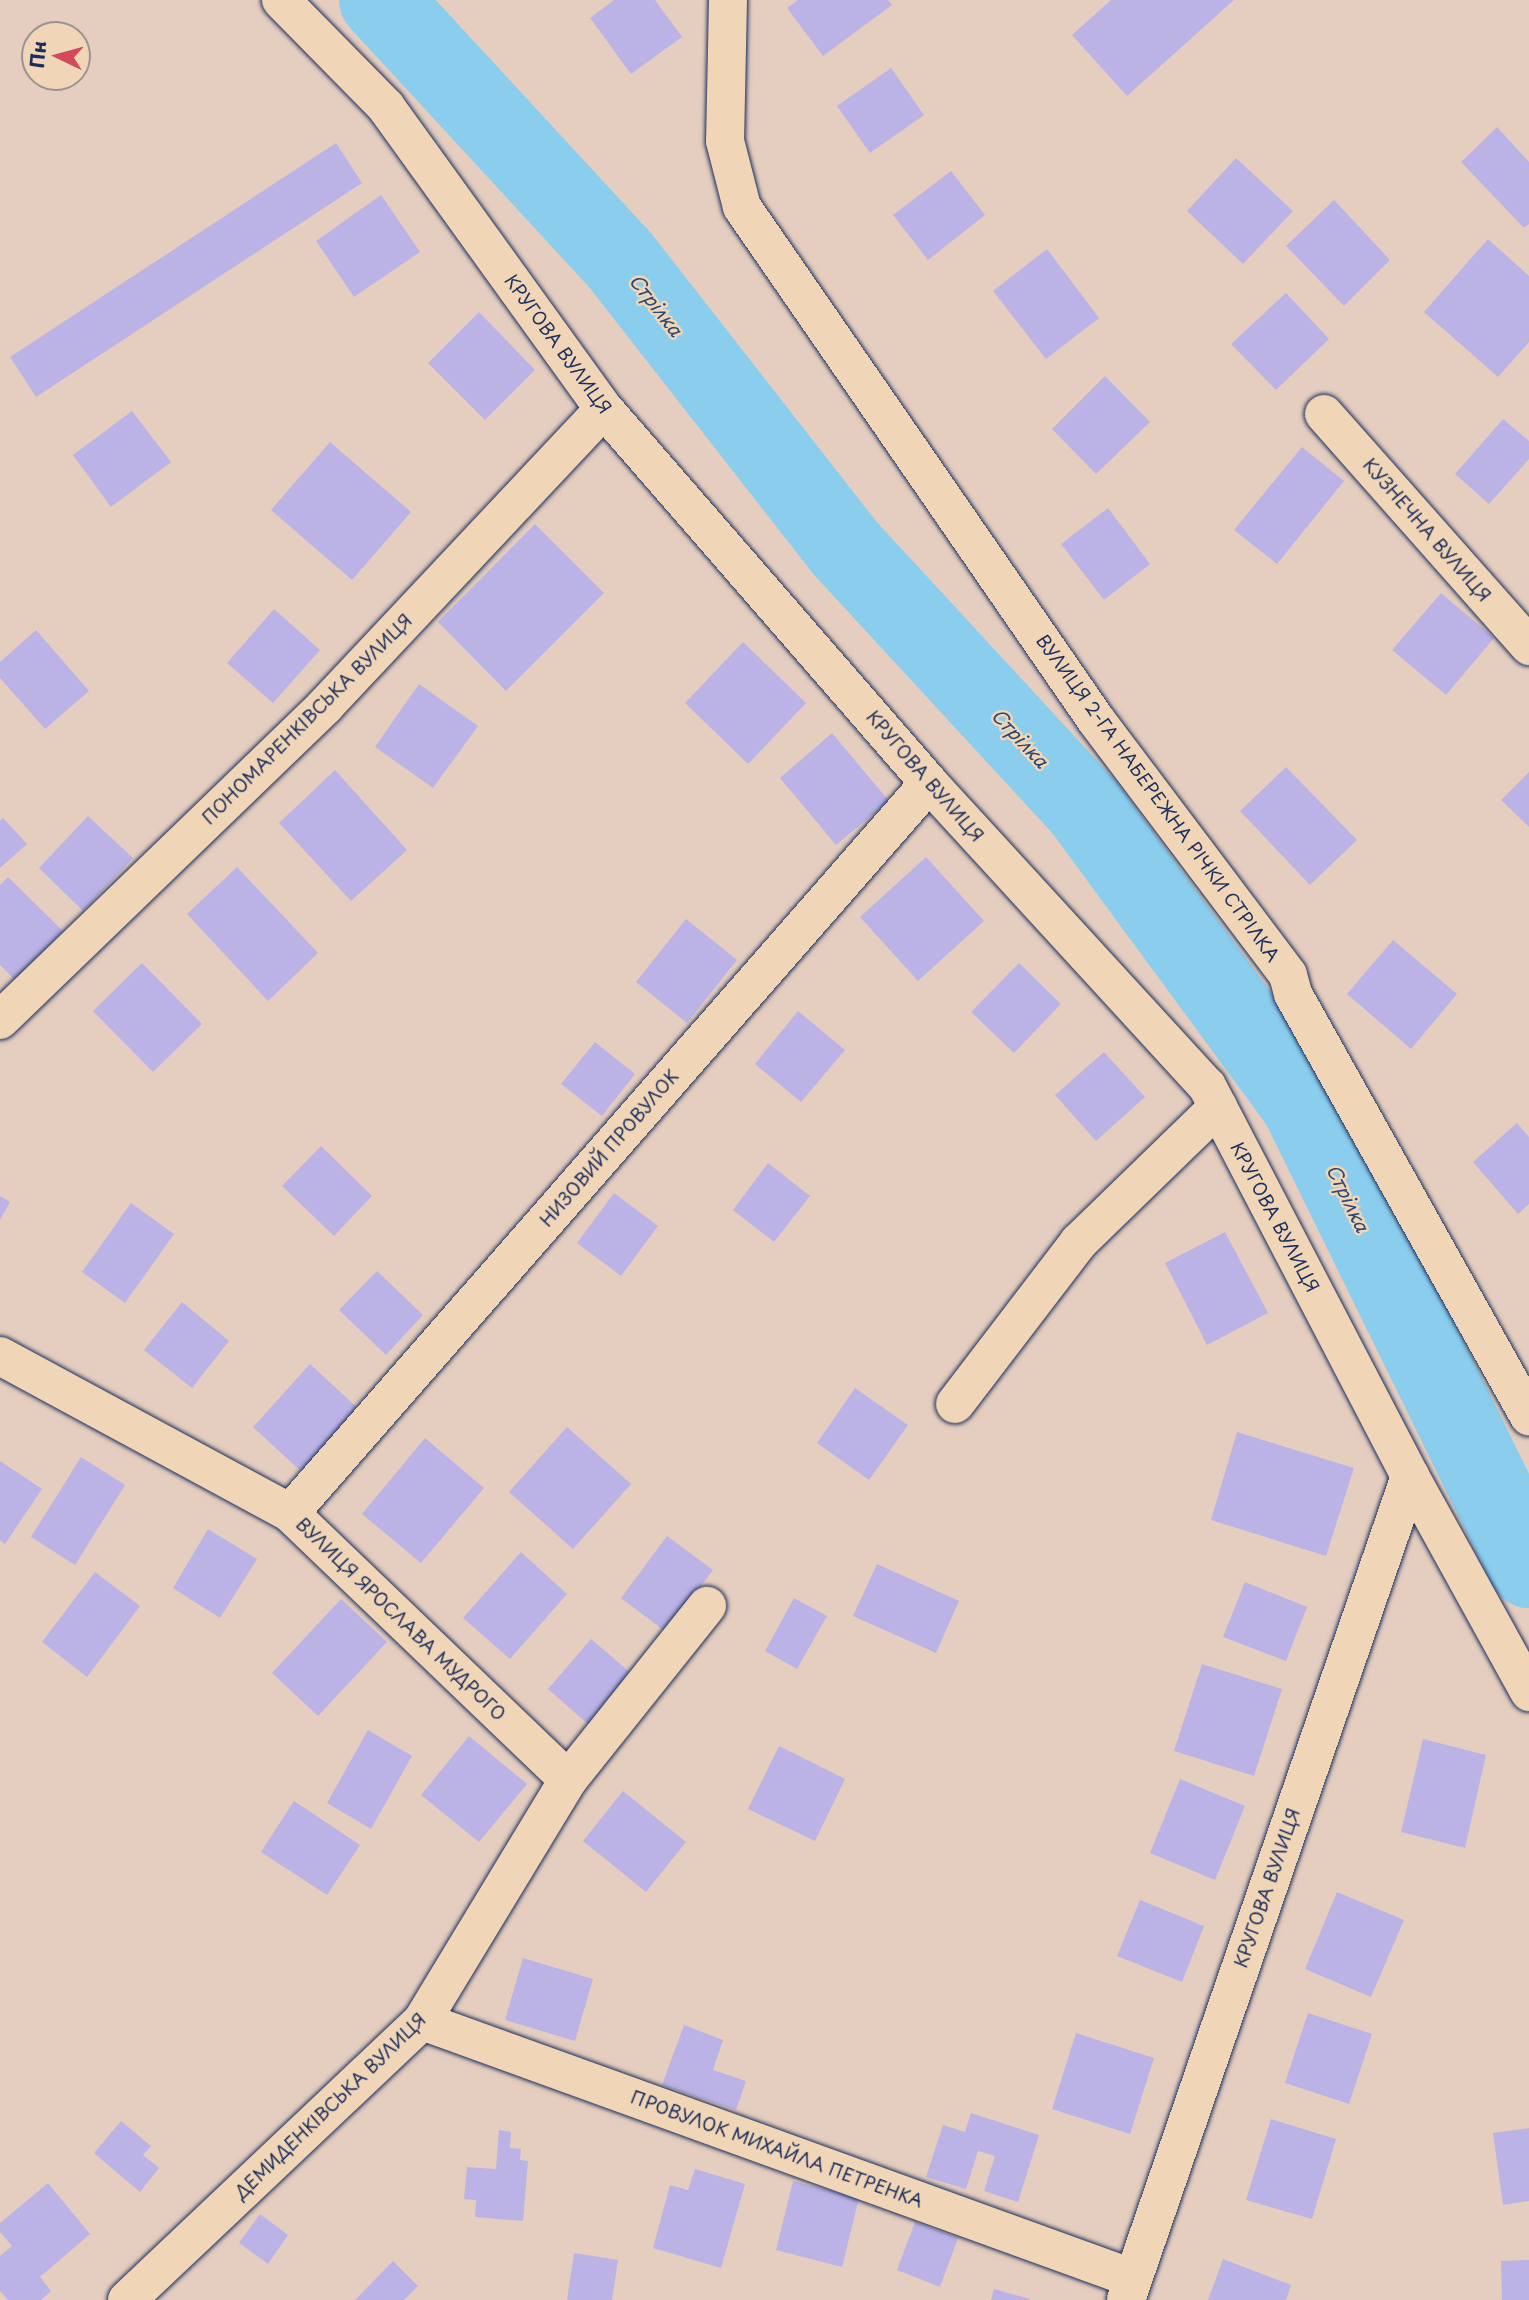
<!DOCTYPE html>
<html>
<head>
<meta charset="utf-8">
<style>
  body { margin:0 }
  #map { position:relative; width:1529px; height:2300px; overflow:hidden; background:#e5cec0; font-family:"Playpen Sans",sans-serif }
  div>[style] { position:absolute }
  [style*='--x'] { left:calc(var(--x)*1px); top:calc(var(--y)*1px); width:calc(var(--w)*1px); rotate:calc(var(--a)*1deg) }
  .river>* { height:82px; margin:-41px; padding:0 41px; transform-origin:41px; border-radius:41px; background:#8bcded }
  .building>* { inset:0; background:#bbb3e5 }
  .roads { filter:drop-shadow(0 0 2px #1b2f5e) drop-shadow(0 0 2px #1b2f5e) }
  .street>* { height:38px; margin:-19px; padding:0 19px; transform-origin:19px; border-radius:19px; background:#f0d5b7 }
  span { translate:-50% -50%; white-space:nowrap; text-align:center; line-height:1.15; -webkit-text-stroke:5px #f0d5b7; paint-order:stroke }
  .street-label { font-size:18px; color:#1b2f5e }
  .water-label { font-size:19px; color:#2c4773; font-style:italic }
  .north { position:absolute; left:21px; top:21px; width:70px; height:70px; box-sizing:border-box; background:#f0d5b7; border:2px solid #9b9393; border-radius:50%; rotate:275deg; font-size:19px; font-weight:700; line-height:28px; text-align:center; color:#1b2f5e }
  .north::after { content:''; display:block; margin:auto; width:24px; height:32px; background:#d1495b; clip-path:polygon(50% 0,100% 100%,50% 72%,0 100%) }
</style>
</head>
<body>
<div id="map">
  <div class="river">
    <i style="--x:380;--y:0;--w:354;--a:47.3"></i>
    <i style="--x:620;--y:260;--w:365;--a:52"></i>
    <i style="--x:845;--y:548;--w:352;--a:47.3"></i>
    <i style="--x:1084;--y:807;--w:366;--a:53.7"></i>
    <i style="--x:1301;--y:1102;--w:518;--a:63.88"></i>
  </div>
  <div class="building">
    <i style="clip-path:polygon(614px 0,655px 0,682px 37px,631px 74px,590px 18px)"></i>
    <i style="clip-path:polygon(798px 0,888px 0,892px 5px,823px 56px,787px 8px)"></i>
    <i style="clip-path:polygon(1111px 0,1234px 0,1127px 96px,1072px 35px)"></i>
    <i style="clip-path:polygon(891px 68px,924px 115px,870px 153px,837px 106px)"></i>
    <i style="clip-path:polygon(1497px 127px,1529px 162px,1529px 224px,1524px 228px,1461px 162px)"></i>
    <i style="clip-path:polygon(336px 143px,362px 183px,36px 397px,10px 357px)"></i>
    <i style="clip-path:polygon(1236px 158px,1293px 211px,1243px 264px,1187px 211px)"></i>
    <i style="clip-path:polygon(951px 171px,985px 215px,928px 260px,893px 215px)"></i>
    <i style="clip-path:polygon(381px 195px,420px 252px,354px 297px,316px 241px)"></i>
    <i style="clip-path:polygon(1334px 200px,1390px 260px,1344px 306px,1286px 246px)"></i>
    <i style="clip-path:polygon(1488px 239px,1529px 276px,1529px 342px,1498px 377px,1424px 312px)"></i>
    <i style="clip-path:polygon(1047px 249px,1099px 318px,1046px 359px,993px 291px)"></i>
    <i style="clip-path:polygon(1286px 293px,1329px 339px,1276px 390px,1231px 344px)"></i>
    <i style="clip-path:polygon(479px 312px,535px 370px,485px 420px,428px 363px)"></i>
    <i style="clip-path:polygon(1105px 376px,1150px 422px,1096px 474px,1052px 429px)"></i>
    <i style="clip-path:polygon(132px 411px,171px 462px,111px 507px,73px 455px)"></i>
    <i style="clip-path:polygon(1503px 419px,1529px 441px,1529px 459px,1489px 504px,1455px 474px)"></i>
    <i style="clip-path:polygon(330px 442px,411px 512px,352px 580px,271px 510px)"></i>
    <i style="clip-path:polygon(1302px 447px,1344px 481px,1277px 564px,1234px 530px)"></i>
    <i style="clip-path:polygon(1108px 508px,1150px 564px,1104px 600px,1061px 544px)"></i>
    <i style="clip-path:polygon(535px 524px,604px 593px,506px 691px,438px 622px)"></i>
    <i style="clip-path:polygon(1441px 593px,1494px 638px,1446px 695px,1392px 650px)"></i>
    <i style="clip-path:polygon(274px 609px,320px 650px,273px 703px,227px 663px)"></i>
    <i style="clip-path:polygon(36px 630px,89px 691px,45px 729px,0 678px,0 662px)"></i>
    <i style="clip-path:polygon(743px 642px,806px 703px,748px 764px,685px 703px)"></i>
    <i style="clip-path:polygon(419px 684px,478px 726px,433px 788px,375px 747px)"></i>
    <i style="clip-path:polygon(832px 733px,889px 801px,836px 845px,780px 778px)"></i>
    <i style="clip-path:polygon(1286px 767px,1357px 840px,1310px 885px,1240px 811px)"></i>
    <i style="clip-path:polygon(335px 770px,407px 850px,351px 901px,279px 823px)"></i>
    <i style="clip-path:polygon(1529px 772px,1529px 827px,1501px 800px)"></i>
    <i style="clip-path:polygon(88px 816px,133px 858px,83px 911px,39px 868px)"></i>
    <i style="clip-path:polygon(3px 818px,27px 844px,0 868px,0 821px)"></i>
    <i style="clip-path:polygon(926px 857px,984px 921px,918px 981px,860px 917px)"></i>
    <i style="clip-path:polygon(237px 867px,318px 953px,268px 1001px,187px 914px)"></i>
    <i style="clip-path:polygon(8px 877px,63px 931px,15px 980px,0 965px,0 885px)"></i>
    <i style="clip-path:polygon(686px 919px,737px 960px,687px 1023px,636px 982px)"></i>
    <i style="clip-path:polygon(1393px 940px,1457px 994px,1411px 1049px,1347px 994px)"></i>
    <i style="clip-path:polygon(142px 963px,202px 1024px,153px 1072px,93px 1011px)"></i>
    <i style="clip-path:polygon(1019px 963px,1061px 1004px,1014px 1053px,971px 1012px)"></i>
    <i style="clip-path:polygon(798px 1011px,845px 1050px,801px 1102px,755px 1064px)"></i>
    <i style="clip-path:polygon(595px 1042px,635px 1074px,602px 1116px,561px 1084px)"></i>
    <i style="clip-path:polygon(1104px 1052px,1145px 1097px,1096px 1141px,1055px 1095px)"></i>
    <i style="clip-path:polygon(1517px 1123px,1529px 1137px,1529px 1204px,1518px 1214px,1473px 1162px)"></i>
    <i style="clip-path:polygon(321px 1146px,372px 1196px,334px 1236px,282px 1186px)"></i>
    <i style="clip-path:polygon(768px 1163px,810px 1196px,774px 1242px,733px 1210px)"></i>
    <i style="clip-path:polygon(614px 1193px,658px 1226px,621px 1276px,577px 1243px)"></i>
    <i style="clip-path:polygon(0 1196px,10px 1202px,0 1220px)"></i>
    <i style="clip-path:polygon(131px 1203px,174px 1234px,125px 1303px,82px 1272px)"></i>
    <i style="clip-path:polygon(1225px 1232px,1268px 1313px,1207px 1345px,1165px 1263px)"></i>
    <i style="clip-path:polygon(377px 1271px,423px 1315px,386px 1355px,339px 1310px)"></i>
    <i style="clip-path:polygon(182px 1302px,229px 1341px,192px 1388px,144px 1350px)"></i>
    <i style="clip-path:polygon(310px 1364px,362px 1412px,305px 1475px,253px 1427px)"></i>
    <i style="clip-path:polygon(855px 1388px,908px 1425px,869px 1480px,817px 1443px)"></i>
    <i style="clip-path:polygon(567px 1427px,631px 1484px,573px 1549px,509px 1492px)"></i>
    <i style="clip-path:polygon(1237px 1432px,1354px 1468px,1326px 1556px,1211px 1520px)"></i>
    <i style="clip-path:polygon(425px 1438px,484px 1488px,421px 1563px,362px 1514px)"></i>
    <i style="clip-path:polygon(81px 1457px,125px 1485px,75px 1565px,31px 1537px)"></i>
    <i style="clip-path:polygon(0 1461px,42px 1489px,5px 1544px,0 1540px)"></i>
    <i style="clip-path:polygon(208px 1529px,257px 1559px,220px 1618px,173px 1588px)"></i>
    <i style="clip-path:polygon(667px 1536px,713px 1570px,666px 1632px,621px 1598px)"></i>
    <i style="clip-path:polygon(521px 1552px,567px 1594px,510px 1659px,463px 1618px)"></i>
    <i style="clip-path:polygon(877px 1564px,959px 1601px,936px 1653px,853px 1616px)"></i>
    <i style="clip-path:polygon(95px 1572px,140px 1606px,87px 1677px,42px 1642px)"></i>
    <i style="clip-path:polygon(1245px 1582px,1307px 1607px,1286px 1661px,1223px 1637px)"></i>
    <i style="clip-path:polygon(794px 1598px,827px 1616px,797px 1669px,765px 1651px)"></i>
    <i style="clip-path:polygon(341px 1599px,387px 1642px,318px 1716px,272px 1673px)"></i>
    <i style="clip-path:polygon(591px 1639px,632px 1674px,589px 1725px,548px 1689px)"></i>
    <i style="clip-path:polygon(1202px 1664px,1282px 1689px,1254px 1776px,1174px 1751px)"></i>
    <i style="clip-path:polygon(368px 1730px,412px 1756px,371px 1829px,327px 1803px)"></i>
    <i style="clip-path:polygon(469px 1736px,527px 1784px,479px 1842px,421px 1795px)"></i>
    <i style="clip-path:polygon(1423px 1739px,1486px 1755px,1465px 1848px,1401px 1832px)"></i>
    <i style="clip-path:polygon(779px 1746px,845px 1779px,815px 1841px,748px 1809px)"></i>
    <i style="clip-path:polygon(1180px 1779px,1245px 1806px,1215px 1880px,1150px 1853px)"></i>
    <i style="clip-path:polygon(623px 1791px,686px 1842px,646px 1892px,583px 1841px)"></i>
    <i style="clip-path:polygon(294px 1801px,360px 1845px,327px 1895px,261px 1852px)"></i>
    <i style="clip-path:polygon(1337px 1892px,1404px 1920px,1371px 1997px,1305px 1969px)"></i>
    <i style="clip-path:polygon(1140px 1900px,1204px 1926px,1182px 1982px,1117px 1956px)"></i>
    <i style="clip-path:polygon(523px 1958px,593px 1979px,575px 2041px,505px 2020px)"></i>
    <i style="clip-path:polygon(1308px 2013px,1372px 2034px,1349px 2104px,1285px 2083px)"></i>
    <i style="clip-path:polygon(684px 2025px,723px 2040px,713px 2070px,746px 2081px,736px 2110px,662px 2085px)"></i>
    <i style="clip-path:polygon(1076px 2033px,1154px 2058px,1130px 2134px,1052px 2109px)"></i>
    <i style="clip-path:polygon(971px 2113px,1039px 2135px,1018px 2202px,984px 2191px,995px 2156px,978px 2151px,966px 2189px,926px 2177px,943px 2125px,965px 2132px)"></i>
    <i style="clip-path:polygon(1271px 2119px,1336px 2139px,1312px 2219px,1246px 2200px)"></i>
    <i style="clip-path:polygon(121px 2121px,151px 2146px,143px 2155px,159px 2168px,140px 2192px,94px 2153px)"></i>
    <i style="clip-path:polygon(1529px 2128px,1529px 2201px,1503px 2205px,1493px 2133px)"></i>
    <i style="clip-path:polygon(499px 2130px,511px 2132px,510px 2148px,521px 2149px,520px 2160px,528px 2161px,523px 2221px,475px 2217px,476px 2200px,464px 2199px,467px 2167px,496px 2169px)"></i>
    <i style="clip-path:polygon(695px 2169px,745px 2184px,721px 2268px,653px 2248px,670px 2185px,688px 2190px)"></i>
    <i style="clip-path:polygon(793px 2181px,859px 2198px,842px 2267px,776px 2250px)"></i>
    <i style="clip-path:polygon(48px 2183px,90px 2234px,40px 2277px,51px 2291px,41px 2300px,8px 2300px,0 2291px,0 2256px,12px 2246px,0 2232px,0 2223px)"></i>
    <i style="clip-path:polygon(260px 2214px,288px 2235px,268px 2264px,239px 2243px)"></i>
    <i style="clip-path:polygon(915px 2222px,958px 2238px,940px 2287px,897px 2270px)"></i>
    <i style="clip-path:polygon(574px 2253px,618px 2260px,612px 2300px,567px 2300px)"></i>
    <i style="clip-path:polygon(1223px 2259px,1291px 2285px,1286px 2300px,1208px 2300px)"></i>
    <i style="clip-path:polygon(1529px 2260px,1529px 2300px,1502px 2300px,1501px 2261px)"></i>
    <i style="clip-path:polygon(393px 2261px,418px 2286px,404px 2300px,355px 2300px)"></i>
    <i style="clip-path:polygon(994px 2289px,1030px 2299px,1030px 2300px,991px 2300px)"></i>
  </div>
  <div class="roads">
    <div class="street">
      <i style="--x:281;--y:0;--w:150;--a:45.5"></i>
      <i style="--x:386;--y:107;--w:372;--a:54.2"></i>
      <i style="--x:604;--y:409;--w:495;--a:49"></i>
      <i style="--x:929;--y:783;--w:411;--a:47.5"></i>
      <i style="--x:1207;--y:1086;--w:440;--a:62.5"></i>
      <i style="--x:1410;--y:1476;--w:872;--a:109.02"></i>
      <i style="--x:728;--y:0;--w:141;--a:91.2"></i>
      <i style="--x:725;--y:141;--w:68;--a:75.6"></i>
      <i style="--x:742;--y:207;--w:623;--a:55.39"></i>
      <i style="--x:1096;--y:720;--w:319;--a:53"></i>
      <i style="--x:1288;--y:975;--w:20;--a:75"></i>
      <i style="--x:1293;--y:994;--w:484;--a:60.8"></i>
      <i style="--x:1324;--y:414;--w:310;--a:48.5"></i>
      <i style="--x:0;--y:1020;--w:452;--a:-44"></i>
      <i style="--x:325;--y:706;--w:407;--a:-46.8"></i>
      <i style="--x:0;--y:1356;--w:330;--a:28.4"></i>
      <i style="--x:290;--y:1513;--w:385;--a:43.8"></i>
      <i style="--x:955;--y:1404;--w:204;--a:-52.6"></i>
      <i style="--x:1079;--y:1242;--w:194;--a:-44.2"></i>
      <i style="--x:1410;--y:1476;--w:247;--a:61.1"></i>
      <i style="--x:290;--y:1513;--w:970;--a:-48.8"></i>
      <i style="--x:422;--y:2021;--w:755;--a:19.9"></i>
      <i style="--x:127;--y:2300;--w:406;--a:-43.4"></i>
      <i style="--x:422;--y:2021;--w:282;--a:-58.8"></i>
      <i style="--x:568;--y:1780;--w:223;--a:-51.4"></i>
    </div>
  </div>
  <div class="street-label">
    <span style="left:558px;top:344px;rotate:54deg">КРУГОВА ВУЛИЦЯ</span>
    <span style="left:1427px;top:530px;rotate:49deg">КУЗНЕЧНА ВУЛИЦЯ</span>
    <span style="left:307px;top:719px;rotate:-45deg">ПОНОМАРЕНКІВСЬКА ВУЛИЦЯ</span>
    <span style="left:925px;top:776px;rotate:49deg">КРУГОВА ВУЛИЦЯ</span>
    <span style="left:1158px;top:798px;rotate:54deg">ВУЛИЦЯ 2-ГА НАБЕРЕЖНА РІЧКИ СТРІЛКА</span>
    <span style="left:609px;top:1148px;rotate:-49deg">НИЗОВИЙ ПРОВУЛОК</span>
    <span style="left:1275px;top:1217px;rotate:62deg">КРУГОВА ВУЛИЦЯ</span>
    <span style="left:401px;top:1619px;rotate:44deg">ВУЛИЦЯ ЯРОСЛАВА МУДРОГО</span>
    <span style="left:1267px;top:1888px;rotate:-71deg">КРУГОВА ВУЛИЦЯ</span>
    <span style="left:330px;top:2106px;rotate:-44deg">ДЕМИДЕНКІВСЬКА ВУЛИЦЯ</span>
    <span style="left:777px;top:2149px;rotate:20deg">ПРОВУЛОК МИХАЙЛА ПЕТРЕНКА</span>
  </div>
  <div class="water-label">
    <span style="left:656px;top:305px;rotate:52deg">Стрілка</span>
    <span style="left:1020px;top:738px;rotate:47deg">Стрілка</span>
    <span style="left:1348px;top:1198px;rotate:64deg">Стрілка</span>
  </div>
  <div class="north">Пн</div>
</div>
</body>
</html>
